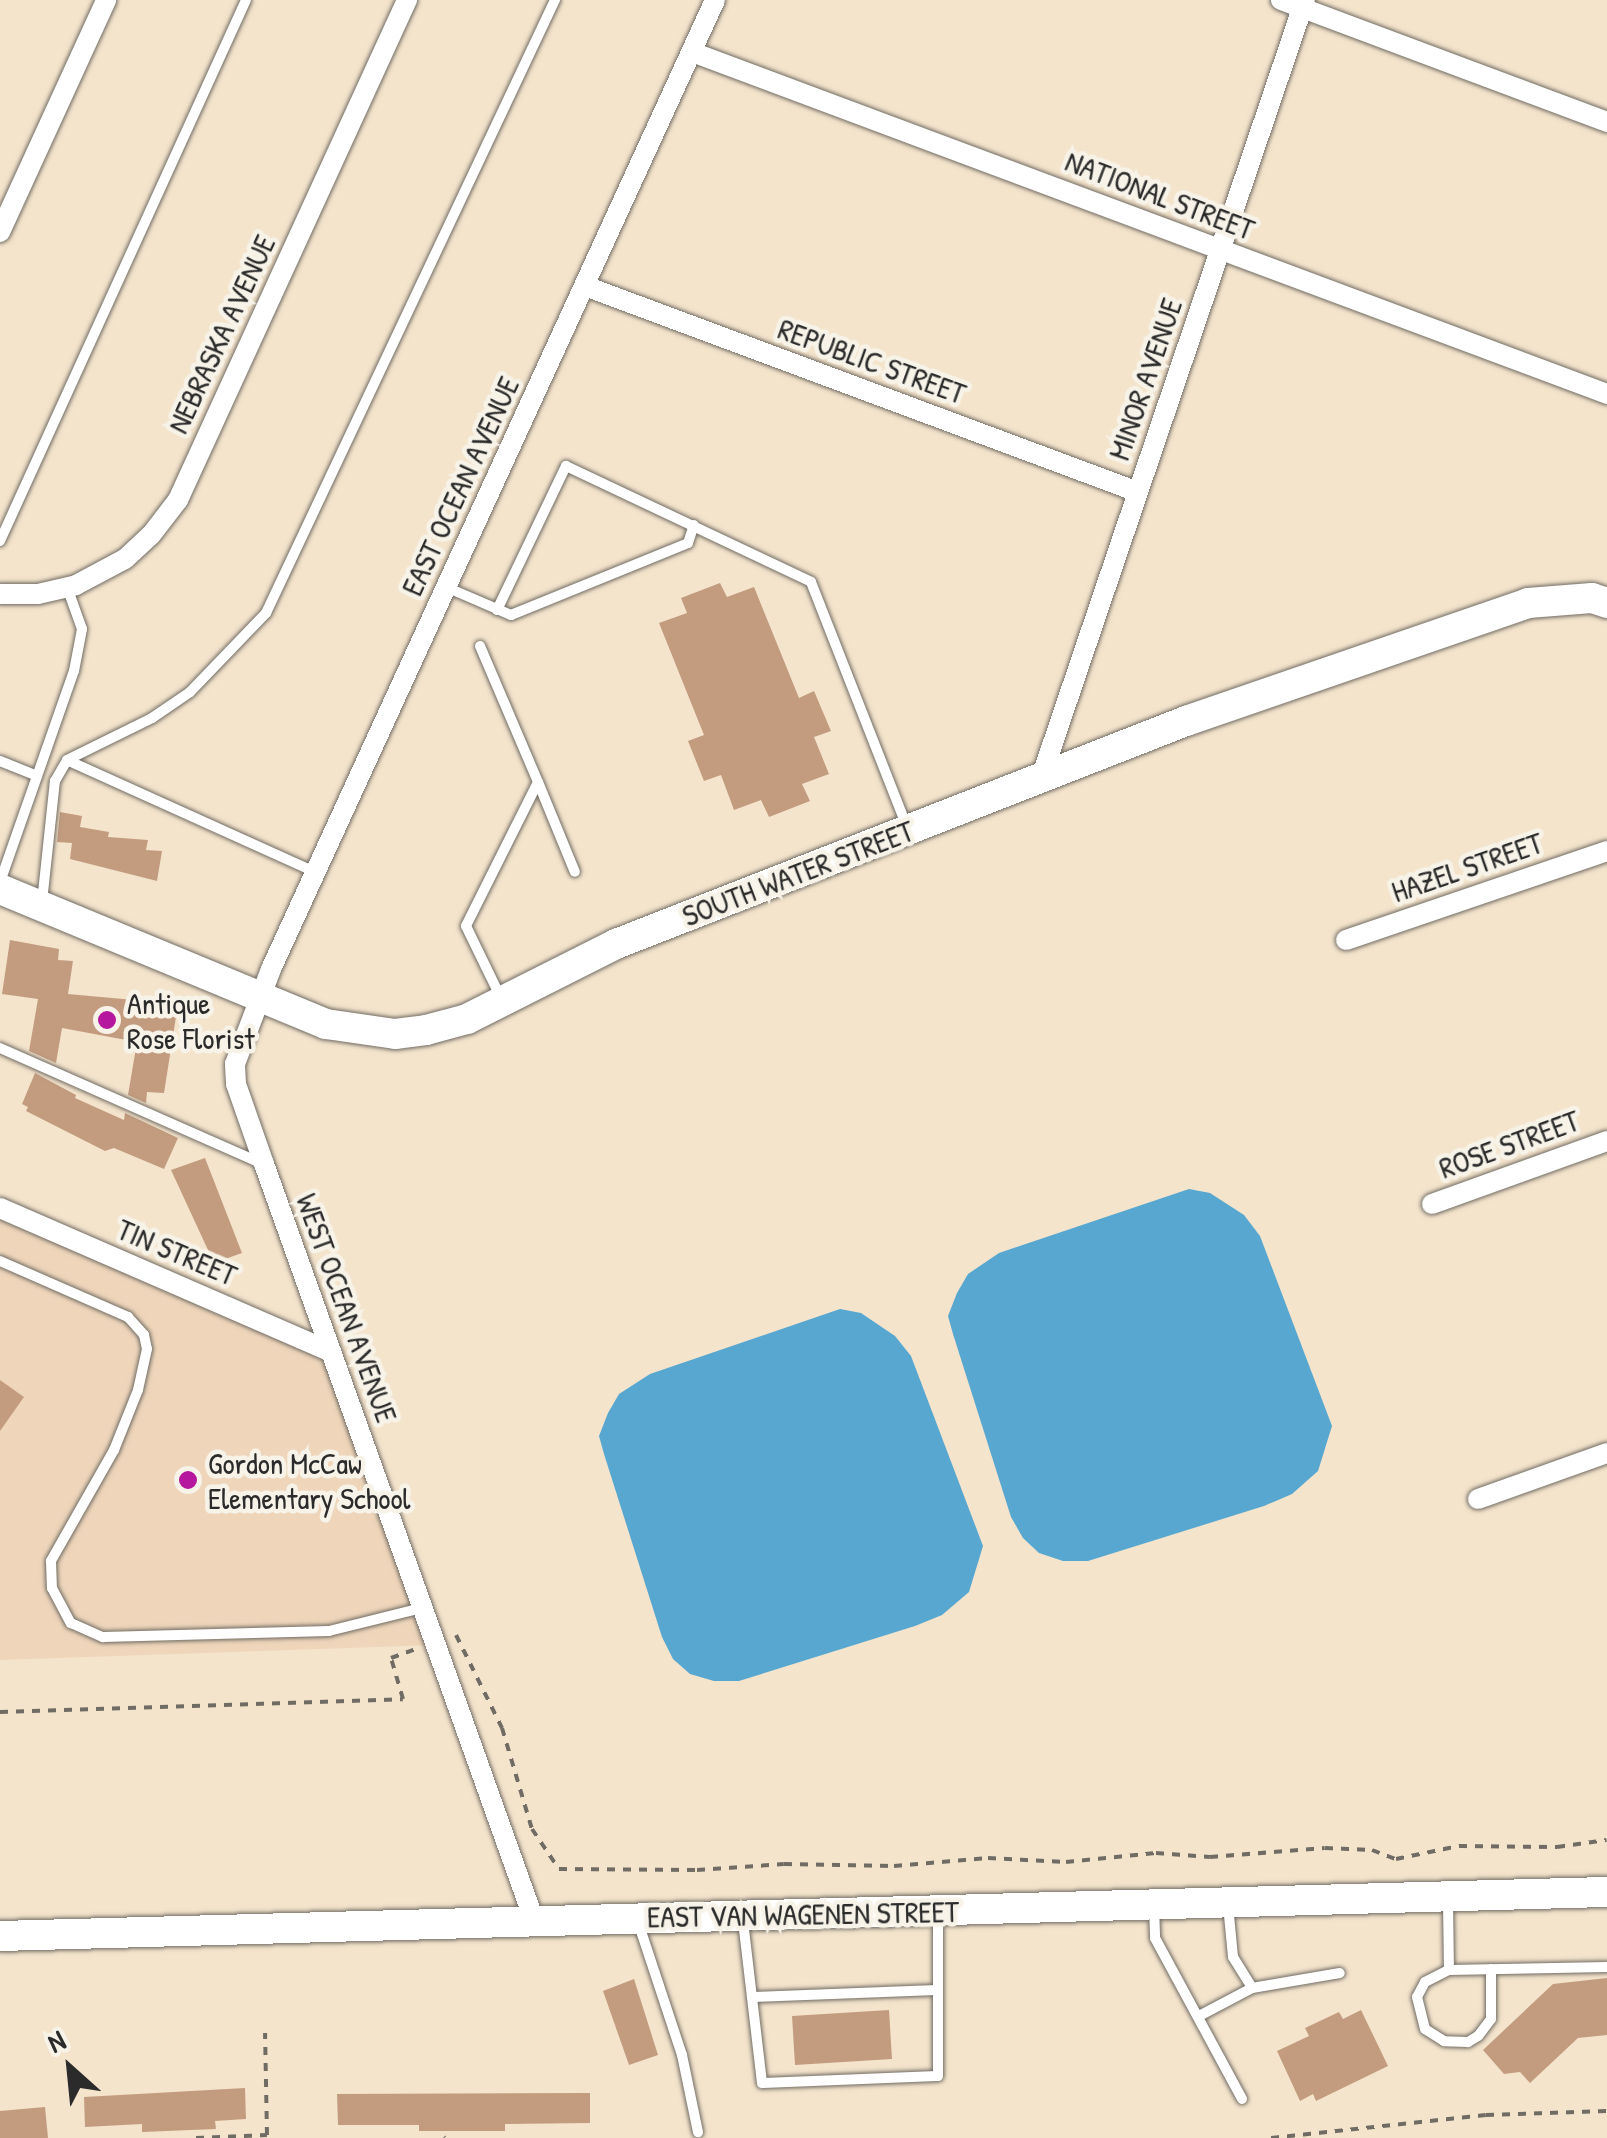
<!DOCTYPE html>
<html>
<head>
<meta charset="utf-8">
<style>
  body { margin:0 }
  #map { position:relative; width:1607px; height:2138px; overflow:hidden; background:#f4e4cc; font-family:"Patrick Hand",sans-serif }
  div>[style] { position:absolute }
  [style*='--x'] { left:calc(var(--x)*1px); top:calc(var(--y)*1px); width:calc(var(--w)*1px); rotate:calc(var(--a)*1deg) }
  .built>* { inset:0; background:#efd6bb }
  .water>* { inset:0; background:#57a7d1 }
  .building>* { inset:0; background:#c39c7f }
  .path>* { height:4px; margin-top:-2px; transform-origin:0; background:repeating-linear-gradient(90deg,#716c63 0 8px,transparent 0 16px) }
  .roads { filter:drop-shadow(0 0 2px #716c63) drop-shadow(0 0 2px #716c63) }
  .lane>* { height:10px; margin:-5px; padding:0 5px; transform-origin:5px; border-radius:5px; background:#fff }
  .street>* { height:20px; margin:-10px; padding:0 10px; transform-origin:10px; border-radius:10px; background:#fff }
  .secondary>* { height:30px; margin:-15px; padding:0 15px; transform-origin:15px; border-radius:15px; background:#fff }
  .dots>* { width:28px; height:28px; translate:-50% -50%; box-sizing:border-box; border:5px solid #f7f3e8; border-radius:50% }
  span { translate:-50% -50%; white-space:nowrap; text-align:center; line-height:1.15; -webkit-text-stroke:9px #f7f3e8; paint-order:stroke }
  .street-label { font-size:30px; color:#2b2b2b }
  .poi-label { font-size:30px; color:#2b2b2b }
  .left { translate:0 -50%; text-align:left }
  .north { position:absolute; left:20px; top:2018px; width:100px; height:100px; -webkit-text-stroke:8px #f7f3e8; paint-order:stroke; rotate:333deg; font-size:28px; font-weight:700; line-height:40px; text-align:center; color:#2b2b2b }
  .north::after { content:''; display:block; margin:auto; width:35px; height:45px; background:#2b2b2b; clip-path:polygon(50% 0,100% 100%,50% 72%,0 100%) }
</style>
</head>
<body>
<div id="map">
  <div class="built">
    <i style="clip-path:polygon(0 1208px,331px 1352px,436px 1645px,0 1660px)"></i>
  </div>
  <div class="water">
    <i style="clip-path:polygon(1189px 1189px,1210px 1193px,1244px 1215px,1260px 1236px,1332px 1426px,1318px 1471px,1292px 1494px,1264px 1506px,1088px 1561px,1063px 1561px,1039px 1553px,1023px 1538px,1011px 1517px,953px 1334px,948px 1316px,957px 1293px,968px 1274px,999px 1253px)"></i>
    <i style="clip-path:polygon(840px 1309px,861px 1313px,895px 1336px,911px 1356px,983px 1546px,969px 1592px,942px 1615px,915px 1626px,739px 1681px,714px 1681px,690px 1674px,673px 1659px,662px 1637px,604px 1454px,599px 1436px,608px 1413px,619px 1394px,650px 1374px)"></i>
  </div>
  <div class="building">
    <i style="clip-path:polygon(720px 583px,727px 597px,754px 587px,799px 698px,814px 691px,831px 731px,814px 737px,829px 774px,802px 784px,810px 801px,769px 817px,761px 800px,734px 810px,721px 775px,704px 781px,688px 741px,704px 735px,659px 623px,687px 613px,681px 598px)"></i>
    <i style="clip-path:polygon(60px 812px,82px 816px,80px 827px,109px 832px,108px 837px,148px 840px,146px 850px,162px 851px,157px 881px,70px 859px,72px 843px,57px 842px)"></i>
    <i style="clip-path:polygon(10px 940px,59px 949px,58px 960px,73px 961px,68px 994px,178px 1004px,164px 1093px,147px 1092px,146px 1103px,128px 1095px,137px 1042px,62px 1028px,56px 1063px,29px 1051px,38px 999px,2px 994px)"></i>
    <i style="clip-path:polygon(35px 1073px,76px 1095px,75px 1098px,124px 1120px,125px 1113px,178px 1138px,164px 1169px,114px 1148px,105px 1151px,26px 1111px,28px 1107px,22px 1104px)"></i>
    <i style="clip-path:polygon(205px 1158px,242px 1253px,214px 1263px,171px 1170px)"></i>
    <i style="clip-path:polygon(0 1380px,24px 1397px,0 1431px)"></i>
    <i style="clip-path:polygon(1607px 1978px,1607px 2035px,1578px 2038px,1530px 2083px,1520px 2072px,1504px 2074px,1483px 2050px,1553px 1984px)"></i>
    <i style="clip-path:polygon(634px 1979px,658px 2055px,629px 2065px,603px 1991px)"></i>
    <i style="clip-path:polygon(889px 2010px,892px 2059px,795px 2065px,792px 2016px)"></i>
    <i style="clip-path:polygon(1361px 2010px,1388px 2066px,1316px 2101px,1313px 2094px,1300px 2101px,1277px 2051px,1309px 2036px,1305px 2028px,1339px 2012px,1343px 2019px)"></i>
    <i style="clip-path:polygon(245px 2088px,246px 2119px,215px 2121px,216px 2129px,142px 2132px,142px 2124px,85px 2127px,84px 2097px)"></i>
    <i style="clip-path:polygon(590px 2093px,590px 2123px,505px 2124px,505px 2131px,419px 2131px,419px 2125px,338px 2125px,337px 2094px)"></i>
    <i style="clip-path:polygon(45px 2107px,48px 2138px,0 2138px,0 2111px)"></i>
  </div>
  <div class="path">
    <i style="--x:456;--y:1635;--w:104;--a:63.7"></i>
    <i style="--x:502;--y:1728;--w:105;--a:73.5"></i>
    <i style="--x:532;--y:1829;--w:48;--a:56"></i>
    <i style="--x:559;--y:1869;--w:138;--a:0.4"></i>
    <i style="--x:697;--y:1870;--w:87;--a:-3.9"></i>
    <i style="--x:784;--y:1864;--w:110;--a:1"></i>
    <i style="--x:894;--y:1866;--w:94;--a:-4.9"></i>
    <i style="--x:988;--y:1858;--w:78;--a:2.9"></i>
    <i style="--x:1066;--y:1862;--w:90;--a:-5.7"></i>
    <i style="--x:1156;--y:1853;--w:54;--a:4.2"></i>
    <i style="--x:1210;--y:1857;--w:115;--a:-4.5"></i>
    <i style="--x:1325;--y:1848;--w:47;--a:2.4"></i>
    <i style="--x:1372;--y:1850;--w:26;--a:21"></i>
    <i style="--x:1396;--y:1859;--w:64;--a:-11.7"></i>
    <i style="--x:1459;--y:1846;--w:98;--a:0.6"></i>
    <i style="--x:1557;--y:1847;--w:50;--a:-8"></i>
    <i style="--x:0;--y:1712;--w:403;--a:-1.8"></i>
    <i style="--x:403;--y:1699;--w:43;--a:-106.3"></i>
    <i style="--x:391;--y:1658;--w:29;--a:-20"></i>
    <i style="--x:444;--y:2137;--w:1;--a:45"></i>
    <i style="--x:196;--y:2138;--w:71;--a:-2.4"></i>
    <i style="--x:267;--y:2135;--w:102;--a:-91.1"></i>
    <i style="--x:1271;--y:2138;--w:216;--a:-6.1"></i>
    <i style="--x:1486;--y:2115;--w:121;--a:-1.9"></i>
  </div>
  <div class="roads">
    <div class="lane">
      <i style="--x:0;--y:541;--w:594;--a:-65.55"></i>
      <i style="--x:446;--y:587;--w:71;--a:23.3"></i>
      <i style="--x:511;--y:615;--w:191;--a:-22.1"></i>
      <i style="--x:688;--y:543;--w:19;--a:-72"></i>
      <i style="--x:497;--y:610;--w:160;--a:-64.4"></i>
      <i style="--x:566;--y:466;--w:271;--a:25.3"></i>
      <i style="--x:811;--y:582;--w:263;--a:68.6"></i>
      <i style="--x:480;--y:646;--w:148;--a:66.9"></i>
      <i style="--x:538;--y:782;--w:161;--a:116.6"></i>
      <i style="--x:466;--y:926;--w:78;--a:64.1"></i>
      <i style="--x:0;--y:761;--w:40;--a:22"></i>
      <i style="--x:538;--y:782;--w:97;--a:67.7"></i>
      <i style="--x:315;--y:872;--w:272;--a:-155.7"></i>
      <i style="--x:67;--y:760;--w:95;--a:-26.3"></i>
      <i style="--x:152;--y:718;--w:46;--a:-34.4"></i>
      <i style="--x:190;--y:692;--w:110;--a:-46.1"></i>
      <i style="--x:266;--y:613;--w:678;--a:-64.76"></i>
      <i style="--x:0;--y:882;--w:224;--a:-70.7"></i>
      <i style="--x:74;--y:671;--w:43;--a:-79.2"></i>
      <i style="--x:82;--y:629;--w:45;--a:-109.7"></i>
      <i style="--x:42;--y:902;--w:122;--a:-83.9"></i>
      <i style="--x:55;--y:781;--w:24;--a:-60"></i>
      <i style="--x:0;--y:1048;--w:287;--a:23.8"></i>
      <i style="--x:0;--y:1261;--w:140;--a:23.6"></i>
      <i style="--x:128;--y:1317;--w:24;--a:48"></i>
      <i style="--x:144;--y:1335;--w:14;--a:78"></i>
      <i style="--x:147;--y:1349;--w:42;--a:102.4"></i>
      <i style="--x:138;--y:1390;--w:65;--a:111.8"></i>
      <i style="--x:114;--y:1450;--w:128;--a:119.6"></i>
      <i style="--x:51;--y:1561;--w:27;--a:88"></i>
      <i style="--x:52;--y:1588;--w:40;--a:62"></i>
      <i style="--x:71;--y:1623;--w:35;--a:24"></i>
      <i style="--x:103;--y:1637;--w:226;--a:-1.5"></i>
      <i style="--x:329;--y:1631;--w:96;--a:-13.9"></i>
      <i style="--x:1448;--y:1901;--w:69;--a:89.2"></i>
      <i style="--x:1228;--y:1905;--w:52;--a:84.5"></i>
      <i style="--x:1233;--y:1957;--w:36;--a:58"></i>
      <i style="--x:1154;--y:1906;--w:32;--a:88"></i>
      <i style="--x:1155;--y:1938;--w:183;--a:61.6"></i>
      <i style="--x:743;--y:1921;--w:163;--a:83.3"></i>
      <i style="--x:762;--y:2083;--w:176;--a:-2.3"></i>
      <i style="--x:938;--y:2076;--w:164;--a:-90"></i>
      <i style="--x:638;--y:1922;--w:140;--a:71.7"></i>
      <i style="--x:682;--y:2055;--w:79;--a:78.3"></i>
      <i style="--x:1491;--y:1969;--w:50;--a:90"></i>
      <i style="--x:1491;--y:2019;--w:21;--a:127"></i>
      <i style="--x:1478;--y:2036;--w:12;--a:149"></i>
      <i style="--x:1468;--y:2042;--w:24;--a:-178"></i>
      <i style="--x:1444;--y:2041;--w:22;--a:-148"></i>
      <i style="--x:1425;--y:2029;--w:33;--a:-104"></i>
      <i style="--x:1417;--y:1997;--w:17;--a:-62"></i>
      <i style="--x:1425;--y:1982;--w:27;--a:-27"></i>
      <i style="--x:1449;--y:1970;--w:158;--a:-1.1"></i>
      <i style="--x:752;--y:1997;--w:186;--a:-2.2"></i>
      <i style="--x:1199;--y:2016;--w:60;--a:-27.8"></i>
      <i style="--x:1252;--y:1988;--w:89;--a:-9.7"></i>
    </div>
    <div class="street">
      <i style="--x:1281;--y:0;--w:348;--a:20.5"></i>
      <i style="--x:692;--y:52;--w:977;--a:20.49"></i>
      <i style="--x:0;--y:232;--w:255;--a:-65.4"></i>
      <i style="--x:585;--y:286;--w:590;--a:20.43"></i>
      <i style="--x:0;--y:594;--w:38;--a:0"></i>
      <i style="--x:38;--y:594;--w:39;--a:-13"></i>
      <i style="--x:76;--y:585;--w:55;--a:-28"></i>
      <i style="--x:125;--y:559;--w:35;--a:-43"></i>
      <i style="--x:151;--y:535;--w:44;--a:-52.4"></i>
      <i style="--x:178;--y:500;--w:550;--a:-65.39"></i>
      <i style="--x:1041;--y:778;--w:822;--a:-71.26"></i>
      <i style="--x:1346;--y:940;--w:276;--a:-18.8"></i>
      <i style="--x:1432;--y:1204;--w:186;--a:-19.8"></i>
      <i style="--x:0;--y:1208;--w:361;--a:23.5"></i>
      <i style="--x:1478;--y:1499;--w:137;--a:-19.6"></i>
      <i style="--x:534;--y:1920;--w:803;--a:-109.65"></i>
      <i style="--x:264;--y:1164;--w:85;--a:-109.3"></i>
      <i style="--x:236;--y:1084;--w:20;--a:-93"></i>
      <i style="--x:235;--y:1064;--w:102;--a:-69.2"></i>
      <i style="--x:271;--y:969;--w:1066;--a:-65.38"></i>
    </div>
    <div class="secondary">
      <i style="--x:0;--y:889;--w:353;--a:22.5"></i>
      <i style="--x:326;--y:1024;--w:70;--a:8.2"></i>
      <i style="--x:395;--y:1034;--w:31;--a:-7"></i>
      <i style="--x:426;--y:1030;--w:42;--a:-15"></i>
      <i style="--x:467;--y:1019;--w:167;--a:-26.7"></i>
      <i style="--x:616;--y:944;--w:612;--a:-21.37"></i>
      <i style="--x:1186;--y:721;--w:362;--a:-19"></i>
      <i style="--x:1528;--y:603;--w:64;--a:-4.5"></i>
      <i style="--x:1592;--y:598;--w:16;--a:18"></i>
      <i style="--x:0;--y:1936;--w:1608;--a:-1.57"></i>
    </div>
  </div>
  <div class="dots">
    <i style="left:107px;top:1020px;background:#b5179e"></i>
    <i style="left:188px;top:1480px;background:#b5179e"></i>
  </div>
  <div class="street-label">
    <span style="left:1160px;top:195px;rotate:21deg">NATIONAL STREET</span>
    <span style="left:221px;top:334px;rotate:-65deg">NEBRASKA AVENUE</span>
    <span style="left:872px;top:361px;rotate:20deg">REPUBLIC STREET</span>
    <span style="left:1145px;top:379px;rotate:-71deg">MINOR AVENUE</span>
    <span style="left:460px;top:486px;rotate:-65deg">EAST OCEAN AVENUE</span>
    <span style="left:1467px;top:867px;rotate:-19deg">HAZEL STREET</span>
    <span style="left:798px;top:873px;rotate:-21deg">SOUTH WATER STREET</span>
    <span style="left:1509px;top:1144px;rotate:-20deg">ROSE STREET</span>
    <span style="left:177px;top:1252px;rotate:23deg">TIN STREET</span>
    <span style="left:347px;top:1308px;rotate:70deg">WEST OCEAN AVENUE</span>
    <span style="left:803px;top:1914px;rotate:-1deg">EAST VAN WAGENEN STREET</span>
  </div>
  <div class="poi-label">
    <span class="left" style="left:127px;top:1020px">Antique<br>Rose Florist</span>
    <span class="left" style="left:208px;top:1480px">Gordon McCaw<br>Elementary School</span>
  </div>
  <div class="north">N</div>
</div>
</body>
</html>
